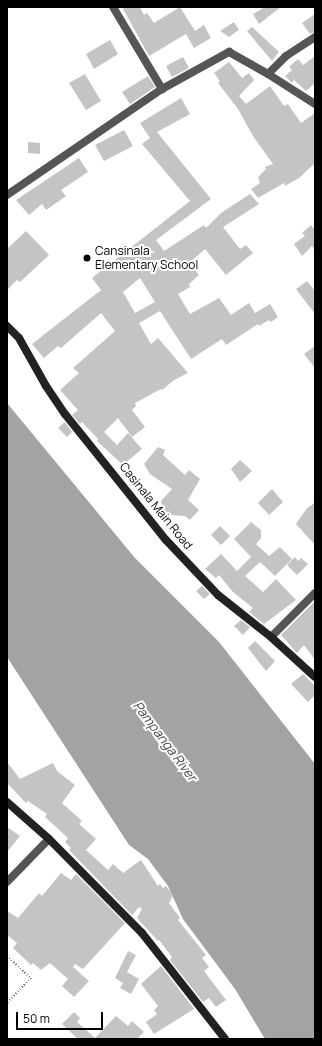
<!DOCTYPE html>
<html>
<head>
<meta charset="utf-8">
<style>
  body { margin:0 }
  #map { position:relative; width:322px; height:1046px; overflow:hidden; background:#fff; font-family:Manrope,sans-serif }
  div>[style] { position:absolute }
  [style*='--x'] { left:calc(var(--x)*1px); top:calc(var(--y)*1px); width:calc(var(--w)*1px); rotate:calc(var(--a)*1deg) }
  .water>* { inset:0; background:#a3a3a3 }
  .building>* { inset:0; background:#c4c4c4 }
  .path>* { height:2px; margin-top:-1px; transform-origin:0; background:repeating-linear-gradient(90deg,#777 0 1px,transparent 0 3px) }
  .street>* { height:8px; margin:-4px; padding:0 4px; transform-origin:4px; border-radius:4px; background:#555 }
  .secondary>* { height:8px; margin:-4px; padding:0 4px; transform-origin:4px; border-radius:4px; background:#222 }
  .dots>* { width:11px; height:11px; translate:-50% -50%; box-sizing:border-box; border:2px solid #fff; border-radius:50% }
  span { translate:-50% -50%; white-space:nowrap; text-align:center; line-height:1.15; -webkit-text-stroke:4px #fff; paint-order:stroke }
  .poi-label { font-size:12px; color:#000 }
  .left { translate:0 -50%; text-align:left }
  .street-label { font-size:12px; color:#000 }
  .water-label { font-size:13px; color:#444; font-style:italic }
  .frame { position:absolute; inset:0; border:8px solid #000; pointer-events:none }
  .scale { position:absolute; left:16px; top:1012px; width:87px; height:18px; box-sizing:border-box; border:2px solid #000; border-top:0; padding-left:5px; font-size:12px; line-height:14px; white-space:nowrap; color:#000; -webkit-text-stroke:3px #fff; paint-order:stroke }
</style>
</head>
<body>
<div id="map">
  <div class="water">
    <i style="clip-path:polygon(7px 403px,135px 558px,219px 642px,315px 764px,315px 1039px,265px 1039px,235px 989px,183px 919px,168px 886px,148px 859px,129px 845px,7px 657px)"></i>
  </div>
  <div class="building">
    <i style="clip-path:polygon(122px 7px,140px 7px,144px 15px,147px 13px,154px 23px,180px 7px,195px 31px,204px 25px,211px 38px,194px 48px,186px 34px,149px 56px)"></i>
    <i style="clip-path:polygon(265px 7px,281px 7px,259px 24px,253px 14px)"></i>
    <i style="clip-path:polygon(315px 14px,315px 32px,310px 34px,302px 23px)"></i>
    <i style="clip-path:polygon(234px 22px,239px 30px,229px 37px,220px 31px)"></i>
    <i style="clip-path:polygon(252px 27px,279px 52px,272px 61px,247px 31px)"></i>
    <i style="clip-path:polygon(110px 40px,118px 54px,94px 69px,86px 54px)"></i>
    <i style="clip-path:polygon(315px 56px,315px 83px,306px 91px,294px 80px,292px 83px,285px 76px,292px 70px,289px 67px,298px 59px,303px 65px)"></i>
    <i style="clip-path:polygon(183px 57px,189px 68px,172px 77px,166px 66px)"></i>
    <i style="clip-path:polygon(229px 62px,242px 78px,249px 73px,254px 80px,239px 96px,246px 104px,270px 86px,284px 106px,288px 104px,301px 123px,315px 113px,315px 163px,299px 178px,285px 186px,284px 183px,258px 198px,251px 189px,260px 183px,258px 177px,266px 169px,265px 167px,273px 164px,253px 136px,238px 109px,218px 83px,220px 81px,214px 73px)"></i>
    <i style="clip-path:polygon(85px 74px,101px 101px,86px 110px,69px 83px)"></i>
    <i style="clip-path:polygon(148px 76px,155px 87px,130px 104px,122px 92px)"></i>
    <i style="clip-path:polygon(evenodd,181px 98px,190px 114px,157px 132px,211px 199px,156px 240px,164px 251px,204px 225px,206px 228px,221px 213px,250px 194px,259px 204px,223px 227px,240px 249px,246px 245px,253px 253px,226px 275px,205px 249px,189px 263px,199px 275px,189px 284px,190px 287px,178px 294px,190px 314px,219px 298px,231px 315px,249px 303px,255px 313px,270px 304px,278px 317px,271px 322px,269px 320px,259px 326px,258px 324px,226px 345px,222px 339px,191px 359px,160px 311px,139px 323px,151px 344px,158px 338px,188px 373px,174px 380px,162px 390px,161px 389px,135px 403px,136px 406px,132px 410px,145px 427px,132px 437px,118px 418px,104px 432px,117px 445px,128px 433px,142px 449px,123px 465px,97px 441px,98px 439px,82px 422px,80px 424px,72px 415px,78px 410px,60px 390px,79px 373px,73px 368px,115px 331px,101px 313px,61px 348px,58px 346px,44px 358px,32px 344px,101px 290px,92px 278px,190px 201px,142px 144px,150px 138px,140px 123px,181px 98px,140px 278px,155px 302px,135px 313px,123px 292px,140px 278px)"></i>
    <i style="clip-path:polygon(124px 130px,133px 146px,104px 161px,95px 145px)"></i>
    <i style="clip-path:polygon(28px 142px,40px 143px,40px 154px,28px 153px)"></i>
    <i style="clip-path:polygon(79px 158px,88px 172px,61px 190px,66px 196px,46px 210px,42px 204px,29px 215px,16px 200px)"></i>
    <i style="clip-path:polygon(311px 225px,315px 230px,315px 250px,312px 246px,302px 256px,294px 244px,305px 236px,302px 233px)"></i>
    <i style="clip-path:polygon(26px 231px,49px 255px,20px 282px,17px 280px,7px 290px,7px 249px)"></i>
    <i style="clip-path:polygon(307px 281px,315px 291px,315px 314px,296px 289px)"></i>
    <i style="clip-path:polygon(315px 346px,315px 368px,304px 354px)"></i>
    <i style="clip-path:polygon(65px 422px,72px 432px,67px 437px,58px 428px)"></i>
    <i style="clip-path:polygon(158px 447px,165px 450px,163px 455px,185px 475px,189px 470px,200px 479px,188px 500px,199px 510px,190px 520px,185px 516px,169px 515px,162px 508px,161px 501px,172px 489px,150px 474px,144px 464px)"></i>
    <i style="clip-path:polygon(240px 460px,252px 471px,240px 482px,231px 469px)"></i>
    <i style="clip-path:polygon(272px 489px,283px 502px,269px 515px,258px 503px)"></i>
    <i style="clip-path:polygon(315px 503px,315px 545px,296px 524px,307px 508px)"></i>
    <i style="clip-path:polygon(251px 522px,261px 530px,261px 538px,256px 544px,269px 556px,280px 547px,292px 559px,275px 576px,260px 562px,245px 576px,263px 592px,276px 579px,296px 600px,264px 624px,249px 612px,253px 608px,233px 592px,219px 575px,216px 578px,205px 569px,221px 554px,237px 571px,251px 557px,234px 539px)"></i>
    <i style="clip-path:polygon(220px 526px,230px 536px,221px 545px,211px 535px)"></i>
    <i style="clip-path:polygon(295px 557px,298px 561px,301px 558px,308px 564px,297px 575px,287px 565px)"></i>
    <i style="clip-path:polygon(202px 586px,210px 594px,204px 599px,196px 591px)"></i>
    <i style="clip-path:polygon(315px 601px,315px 660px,304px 645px,297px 653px,281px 635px)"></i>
    <i style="clip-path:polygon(241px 620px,250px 627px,243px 635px,234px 626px)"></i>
    <i style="clip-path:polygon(255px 641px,275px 661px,266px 671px,248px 648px)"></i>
    <i style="clip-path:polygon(303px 674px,315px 686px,315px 695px,308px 702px,291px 684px)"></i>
    <i style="clip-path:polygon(7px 762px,20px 779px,53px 763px,57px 771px,75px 785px,62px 803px,82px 821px,79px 824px,96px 839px,86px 850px,108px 870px,113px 864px,123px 873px,141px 860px,158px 886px,160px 884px,163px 888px,166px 886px,173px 895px,169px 903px,180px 918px,178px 920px,206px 955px,202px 958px,209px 967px,204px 971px,226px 1000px,216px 1007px,209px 998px,203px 1002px,170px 960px,172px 957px,159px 940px,158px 941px,137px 918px,142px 909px,139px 907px,132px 915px,69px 850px,71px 848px,65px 842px,68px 838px,45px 817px,47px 814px,28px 801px,26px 803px,7px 783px)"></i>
    <i style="clip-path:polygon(7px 827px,20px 836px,7px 852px)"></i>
    <i style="clip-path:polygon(61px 873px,71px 880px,76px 874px,125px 923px,83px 969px,75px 964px,73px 967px,89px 981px,74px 997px,62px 986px,68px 979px,50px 963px,41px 970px,33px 963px,31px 965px,13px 948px,17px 943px,7px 935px,7px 911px,18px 918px,39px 893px,42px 896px)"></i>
    <i style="clip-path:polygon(128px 951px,136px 955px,127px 972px,139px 979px,131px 994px,120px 988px,123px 983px,115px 978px)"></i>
    <i style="clip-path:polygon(161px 966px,194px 1009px,154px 1034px,146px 1022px,157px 1014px,154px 1010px,158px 1006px,141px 984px)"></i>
    <i style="clip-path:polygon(74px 1012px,80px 1018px,77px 1022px,95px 1038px,116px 1016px,128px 1026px,132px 1021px,144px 1032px,137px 1039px,78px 1039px,62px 1024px)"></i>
  </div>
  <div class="path">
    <i style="--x:7;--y:956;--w:33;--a:43"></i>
    <i style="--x:31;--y:978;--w:35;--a:134"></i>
  </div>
  <div class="street">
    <i style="--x:113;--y:7;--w:96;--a:59.1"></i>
    <i style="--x:268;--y:74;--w:56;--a:32.6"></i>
    <i style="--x:7;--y:195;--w:188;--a:-34.4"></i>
    <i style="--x:162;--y:89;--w:77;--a:-28.9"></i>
    <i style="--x:229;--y:52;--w:45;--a:29.4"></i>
    <i style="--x:268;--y:74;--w:25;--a:-45"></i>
    <i style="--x:286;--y:56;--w:35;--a:-33"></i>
    <i style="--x:271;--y:637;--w:62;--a:-45"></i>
    <i style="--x:7;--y:882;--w:60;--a:-45.7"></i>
  </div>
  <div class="secondary">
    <i style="--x:7;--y:326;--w:17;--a:45"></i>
    <i style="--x:19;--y:338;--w:55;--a:60.6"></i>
    <i style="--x:46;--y:386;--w:34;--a:56"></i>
    <i style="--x:65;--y:414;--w:161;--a:51.3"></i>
    <i style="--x:166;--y:540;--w:76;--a:46.6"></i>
    <i style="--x:218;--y:595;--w:68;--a:38.4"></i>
    <i style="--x:271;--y:637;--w:59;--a:42.3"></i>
    <i style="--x:7;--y:802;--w:56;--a:41.4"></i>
    <i style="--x:49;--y:839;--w:132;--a:45.3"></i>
    <i style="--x:142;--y:933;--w:135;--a:51.9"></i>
  </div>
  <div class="dots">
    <i style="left:87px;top:258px;background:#000"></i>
  </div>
  <div class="poi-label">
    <span class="left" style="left:95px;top:258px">Cansinala<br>Elementary School</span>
  </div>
  <div class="street-label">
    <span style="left:156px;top:506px;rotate:51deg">Casinala Main Road</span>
  </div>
  <div class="water-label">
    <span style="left:165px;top:741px;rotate:53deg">Pampanga River</span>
  </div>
  <div class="frame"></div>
  <div class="scale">50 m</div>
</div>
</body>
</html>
